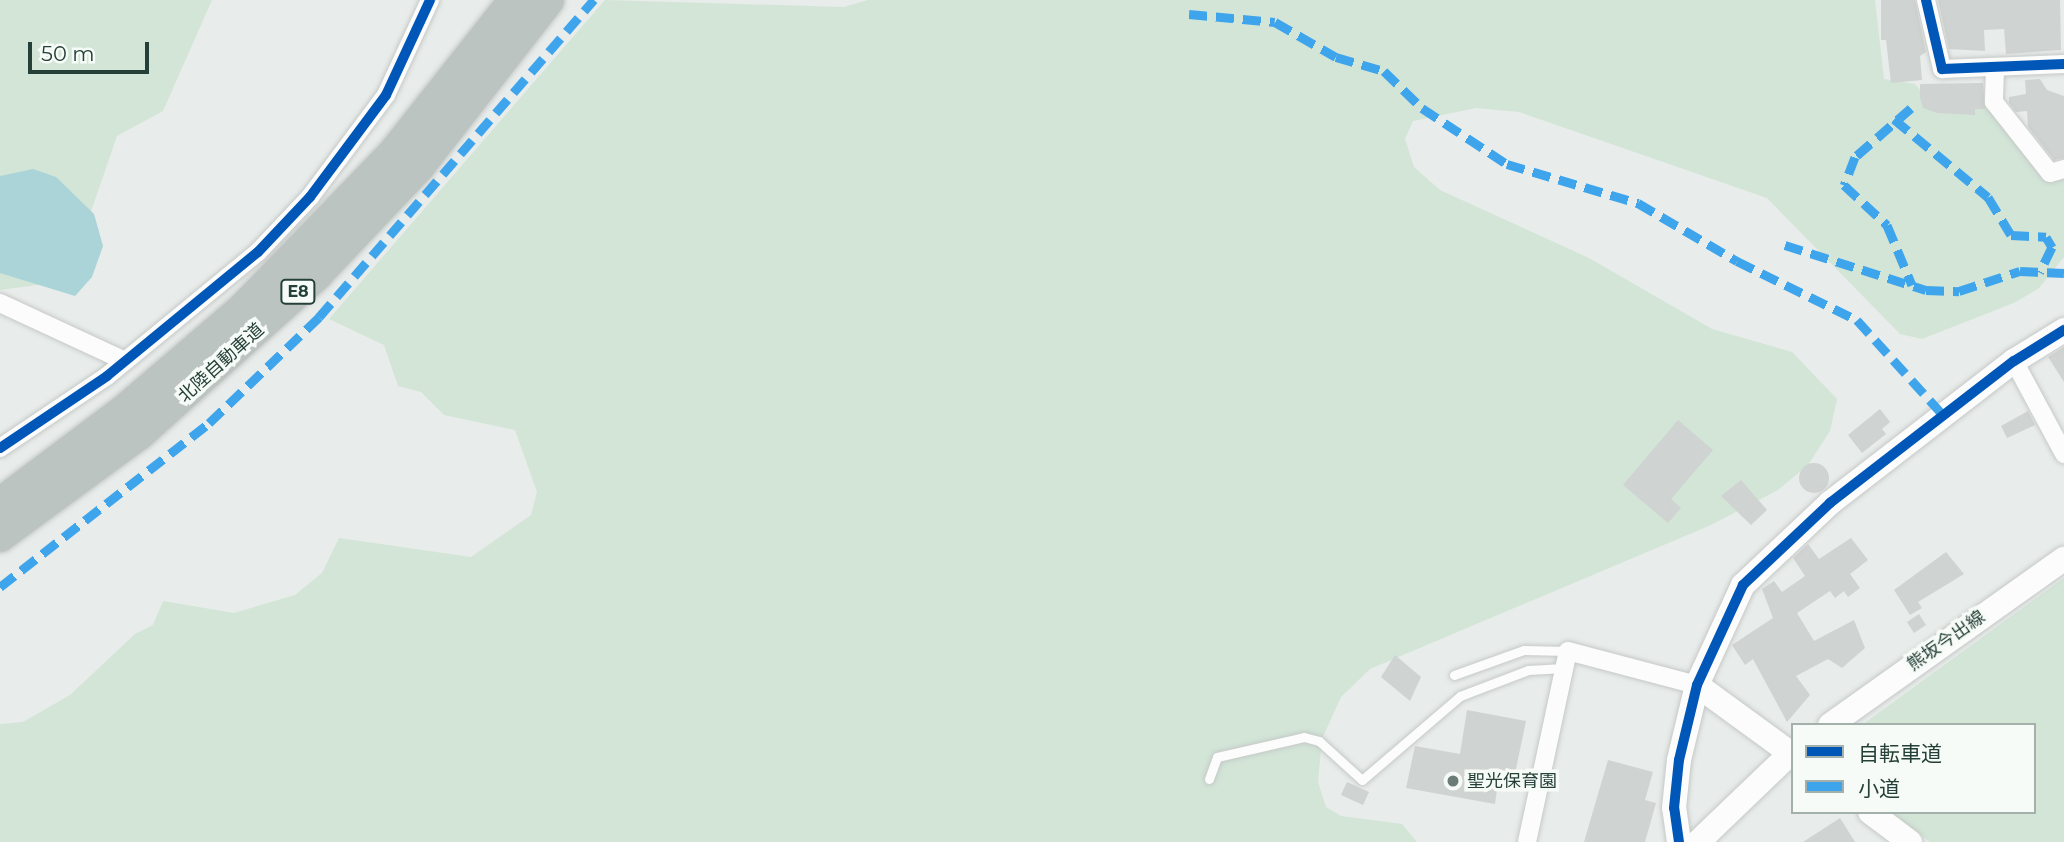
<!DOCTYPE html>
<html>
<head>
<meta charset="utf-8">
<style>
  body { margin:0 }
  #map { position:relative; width:2064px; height:842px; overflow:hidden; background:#e8ecea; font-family:Montserrat,"Noto Sans JP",sans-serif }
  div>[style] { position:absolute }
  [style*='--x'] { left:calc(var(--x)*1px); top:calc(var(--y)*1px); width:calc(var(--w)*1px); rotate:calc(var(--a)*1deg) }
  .green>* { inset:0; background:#d2e5d7 }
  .water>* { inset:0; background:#aad4d8 }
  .building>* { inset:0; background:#cfd3d1 }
  .round { border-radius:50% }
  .roads { filter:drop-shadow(0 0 2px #c5c9c7) drop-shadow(0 0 2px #c5c9c7) }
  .lane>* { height:9px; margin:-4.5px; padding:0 4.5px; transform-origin:4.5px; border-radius:4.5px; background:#fcfcfc }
  .street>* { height:18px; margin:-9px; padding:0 9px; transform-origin:9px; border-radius:9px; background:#fcfcfc }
  .secondary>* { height:24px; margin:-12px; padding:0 12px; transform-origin:12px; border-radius:12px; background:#fcfcfc }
  .highway>* { height:32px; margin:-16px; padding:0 16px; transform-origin:16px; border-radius:16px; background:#bcc4c2 }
  .quiet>* { height:9px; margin-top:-4.5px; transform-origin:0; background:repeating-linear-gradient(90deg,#3ea4ec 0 18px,transparent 0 27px) }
  .cycleway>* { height:10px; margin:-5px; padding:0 5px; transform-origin:5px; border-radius:5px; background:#0057b8 }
  .dots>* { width:19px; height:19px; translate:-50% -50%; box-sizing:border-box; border:4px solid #f7fbf8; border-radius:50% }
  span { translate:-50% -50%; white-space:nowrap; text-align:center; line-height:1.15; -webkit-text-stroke:7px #f7fbf8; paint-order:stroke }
  .shield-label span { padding:2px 5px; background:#f7fbf8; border:2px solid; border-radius:5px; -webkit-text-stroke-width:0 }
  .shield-label { font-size:16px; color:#254038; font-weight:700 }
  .street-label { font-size:18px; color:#254038 }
  .poi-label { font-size:18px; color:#254038 }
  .left { translate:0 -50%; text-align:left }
  .legend { position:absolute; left:1791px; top:723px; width:245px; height:91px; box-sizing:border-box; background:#f7fbf8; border:2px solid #a3b0ab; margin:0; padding:9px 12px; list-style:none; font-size:21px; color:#254038 }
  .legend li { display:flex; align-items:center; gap:14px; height:35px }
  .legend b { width:35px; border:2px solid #a3b0ab }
  .scale { position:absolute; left:28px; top:42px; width:121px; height:32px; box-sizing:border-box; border:4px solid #254038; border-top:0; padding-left:9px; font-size:21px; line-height:24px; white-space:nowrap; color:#254038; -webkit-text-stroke:5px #f7fbf8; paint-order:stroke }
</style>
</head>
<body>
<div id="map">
  <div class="green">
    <i style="clip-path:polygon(0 0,212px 0,163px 111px,117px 136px,67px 281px,0 290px)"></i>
    <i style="clip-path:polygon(605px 0,844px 7px,868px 0,1875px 0,1884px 79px,1915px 84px,1932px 104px,1981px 93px,2046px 178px,2064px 174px,2064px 257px,2039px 288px,2016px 302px,1922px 339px,1900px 334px,1767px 198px,1519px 112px,1476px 108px,1413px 121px,1405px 139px,1414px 167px,1440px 190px,1589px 258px,1712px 329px,1792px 352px,1837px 399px,1830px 431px,1808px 465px,1778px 490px,1711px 525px,1370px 669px,1341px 697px,1322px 739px,1318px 782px,1326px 807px,1341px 816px,1402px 824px,1417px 842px,0 842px,0 724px,23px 722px,70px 695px,135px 634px,153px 625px,163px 601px,234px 613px,295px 595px,322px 573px,339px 538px,471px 557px,531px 515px,537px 492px,515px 430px,444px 415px,421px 392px,398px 386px,384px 345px,329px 319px)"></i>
    <i style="clip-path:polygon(2064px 578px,2064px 842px,1930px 842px,1889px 812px,2034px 812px,2034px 725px,1862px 725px)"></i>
  </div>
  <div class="water">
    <i style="clip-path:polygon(33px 169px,56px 177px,94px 214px,103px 246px,92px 277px,75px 296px,0 273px,0 176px)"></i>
  </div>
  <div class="building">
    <i style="clip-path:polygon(1881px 0,1915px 0,1926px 52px,1920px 56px,1922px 80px,1891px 83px,1886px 40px,1881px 40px)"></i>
    <i style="clip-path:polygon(1938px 0,2060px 0,2061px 50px,2006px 54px,2004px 29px,1984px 30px,1985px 51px,1949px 49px)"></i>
    <i style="clip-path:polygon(2040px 79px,2047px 90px,2064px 96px,2064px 158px,2054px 160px,2028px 127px,2027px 111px,2016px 112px,2009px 103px,2009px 97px,2026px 94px,2025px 80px)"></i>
    <i style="clip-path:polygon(1983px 83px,1985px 109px,1975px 109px,1975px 115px,1937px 113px,1923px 108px,1920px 98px,1920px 84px)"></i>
    <i style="clip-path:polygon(2064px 347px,2064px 382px,2048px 357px)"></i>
    <i style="clip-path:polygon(1880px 409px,1890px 422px,1882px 429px,1886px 434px,1862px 453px,1848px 435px)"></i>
    <i style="clip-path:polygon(2028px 411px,2035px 425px,2007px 438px,2001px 426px)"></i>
    <i style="clip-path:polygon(1678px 420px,1713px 450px,1671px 499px,1681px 508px,1668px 523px,1623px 485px)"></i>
    <i class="round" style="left:1799px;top:463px;width:30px;height:30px"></i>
    <i style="clip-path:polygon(1741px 480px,1767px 510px,1751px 525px,1721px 496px)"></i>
    <i style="clip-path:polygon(1851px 538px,1868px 560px,1850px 574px,1860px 588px,1848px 597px,1844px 591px,1835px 598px,1830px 591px,1797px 613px,1814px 641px,1854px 620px,1865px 648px,1842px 668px,1828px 659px,1796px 676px,1810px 695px,1787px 722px,1753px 659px,1745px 665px,1732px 645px,1773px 618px,1762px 589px,1774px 581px,1782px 592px,1805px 576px,1793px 558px,1808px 544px,1819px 559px)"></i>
    <i style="clip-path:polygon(1946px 552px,1964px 574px,1918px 602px,1922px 608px,1910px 615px,1894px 590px)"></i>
    <i style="clip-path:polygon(1919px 614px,1926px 625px,1914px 633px,1907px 622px)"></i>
    <i style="clip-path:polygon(1395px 655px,1421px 677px,1410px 701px,1381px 677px)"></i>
    <i style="clip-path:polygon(1467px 710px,1526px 721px,1512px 788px,1497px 789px,1495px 804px,1406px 788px,1415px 746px,1460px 754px)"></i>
    <i style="clip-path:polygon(1608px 760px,1653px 772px,1645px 800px,1656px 803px,1645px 842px,1584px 842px)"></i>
    <i style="clip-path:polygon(1347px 782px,1369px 792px,1363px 805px,1341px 795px)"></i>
    <i style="clip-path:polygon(1840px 818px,1855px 842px,1803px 842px)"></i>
  </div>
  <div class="roads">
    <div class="lane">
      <i style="--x:1454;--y:675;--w:74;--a:-19.7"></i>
      <i style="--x:1524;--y:650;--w:44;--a:1.3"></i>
      <i style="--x:1209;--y:779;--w:23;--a:-70"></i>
      <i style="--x:1217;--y:757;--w:89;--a:-12.9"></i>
      <i style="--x:1304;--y:737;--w:16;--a:15"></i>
      <i style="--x:1319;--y:741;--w:58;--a:42.2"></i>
      <i style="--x:1362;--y:780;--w:129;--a:-40.6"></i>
      <i style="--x:1460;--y:696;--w:73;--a:-20.9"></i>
      <i style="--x:1528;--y:670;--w:36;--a:-3"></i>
    </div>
    <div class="street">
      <i style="--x:1926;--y:0;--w:71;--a:76.9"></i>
      <i style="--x:1942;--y:69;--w:122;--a:-2.3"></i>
      <i style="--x:1995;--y:69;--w:33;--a:92"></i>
      <i style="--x:1994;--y:102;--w:90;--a:51.7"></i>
      <i style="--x:2050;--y:173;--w:15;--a:-16"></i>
      <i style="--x:0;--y:303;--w:136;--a:24.9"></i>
      <i style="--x:2014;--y:361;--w:106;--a:61.7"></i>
      <i style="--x:0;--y:448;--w:129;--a:-33.9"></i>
      <i style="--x:107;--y:376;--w:195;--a:-39.4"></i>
      <i style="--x:258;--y:252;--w:76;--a:-46.6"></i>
      <i style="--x:310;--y:197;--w:127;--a:-53.3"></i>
      <i style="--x:386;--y:95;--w:105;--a:-65.1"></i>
      <i style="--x:1527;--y:842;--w:195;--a:-77.9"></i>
      <i style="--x:1568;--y:651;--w:133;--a:14.8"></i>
    </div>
    <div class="secondary">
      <i style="--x:1697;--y:685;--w:119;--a:36.1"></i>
      <i style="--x:1830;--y:725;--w:287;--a:-35.4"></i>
      <i style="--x:1870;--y:812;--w:50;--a:36.9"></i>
      <i style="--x:1679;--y:842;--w:34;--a:-98"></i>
      <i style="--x:1674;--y:808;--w:48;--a:-84.1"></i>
      <i style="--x:1679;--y:760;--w:77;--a:-76.5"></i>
      <i style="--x:1697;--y:685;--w:110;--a:-65.3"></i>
      <i style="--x:1743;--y:585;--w:120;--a:-43.3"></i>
      <i style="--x:1830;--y:503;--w:232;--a:-37.7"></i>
      <i style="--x:2014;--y:361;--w:59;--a:-31.8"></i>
      <i style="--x:1698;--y:842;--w:132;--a:-43.8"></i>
    </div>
    <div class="highway">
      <i style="--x:0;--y:504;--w:155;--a:-36.9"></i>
      <i style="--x:124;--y:411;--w:157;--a:-40.6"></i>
      <i style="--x:243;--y:309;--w:217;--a:-45.9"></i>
      <i style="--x:394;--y:153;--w:195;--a:-51.7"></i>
      <i style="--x:0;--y:536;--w:172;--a:-36.3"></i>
      <i style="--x:139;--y:434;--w:238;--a:-41.9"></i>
      <i style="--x:316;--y:275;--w:150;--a:-46.6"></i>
      <i style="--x:419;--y:166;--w:210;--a:-52.1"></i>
    </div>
  </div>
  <div class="quiet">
    <i style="--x:1189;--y:14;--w:86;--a:5.3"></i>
    <i style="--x:1275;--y:22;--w:70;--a:29.8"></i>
    <i style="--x:1336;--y:57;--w:50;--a:16.3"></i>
    <i style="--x:1384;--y:71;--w:53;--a:44.2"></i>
    <i style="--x:1422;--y:108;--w:102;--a:33.4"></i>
    <i style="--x:1507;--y:164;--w:137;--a:16.6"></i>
    <i style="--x:1638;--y:203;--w:115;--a:30.4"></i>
    <i style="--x:1737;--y:261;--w:134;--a:26.2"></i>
    <i style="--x:1857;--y:320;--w:128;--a:47.8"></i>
    <i style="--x:1911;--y:108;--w:74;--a:138.8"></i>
    <i style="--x:1855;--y:157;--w:30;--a:111"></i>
    <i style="--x:1844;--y:185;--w:59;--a:42.9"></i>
    <i style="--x:1887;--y:225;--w:65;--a:67.4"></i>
    <i style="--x:1894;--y:119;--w:122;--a:39.7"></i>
    <i style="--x:1988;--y:197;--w:44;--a:58.8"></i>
    <i style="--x:2011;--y:235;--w:35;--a:3"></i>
    <i style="--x:2046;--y:237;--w:12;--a:59"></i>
    <i style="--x:2052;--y:247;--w:28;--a:116"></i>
    <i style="--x:1785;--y:245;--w:148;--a:17.7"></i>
    <i style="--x:1926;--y:290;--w:33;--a:2"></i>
    <i style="--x:1959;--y:291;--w:64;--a:-18.2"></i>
    <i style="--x:2020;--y:271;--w:44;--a:2.6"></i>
    <i style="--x:0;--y:587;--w:266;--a:-38.1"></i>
    <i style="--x:209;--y:423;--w:153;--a:-43.9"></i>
    <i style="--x:319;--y:317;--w:420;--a:-49.1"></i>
  </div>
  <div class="cycleway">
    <i style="--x:1926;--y:0;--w:71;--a:76.9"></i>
    <i style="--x:1942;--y:69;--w:122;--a:-2.3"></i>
    <i style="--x:0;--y:448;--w:129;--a:-33.9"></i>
    <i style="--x:107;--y:376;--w:195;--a:-39.4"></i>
    <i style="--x:258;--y:252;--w:76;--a:-46.6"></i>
    <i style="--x:310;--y:197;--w:127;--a:-53.3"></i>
    <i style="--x:386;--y:95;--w:105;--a:-65.1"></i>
    <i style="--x:1679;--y:842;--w:34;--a:-98"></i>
    <i style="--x:1674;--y:808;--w:48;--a:-84.1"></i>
    <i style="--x:1679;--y:760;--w:77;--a:-76.5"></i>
    <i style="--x:1697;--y:685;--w:110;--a:-65.3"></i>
    <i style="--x:1743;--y:585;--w:120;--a:-43.3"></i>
    <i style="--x:1830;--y:503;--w:232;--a:-37.7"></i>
    <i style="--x:2014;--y:361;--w:59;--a:-31.8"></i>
  </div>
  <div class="dots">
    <i style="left:1453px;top:781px;background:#697c76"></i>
  </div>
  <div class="shield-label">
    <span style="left:298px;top:292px">E8</span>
  </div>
  <div class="street-label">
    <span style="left:221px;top:363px;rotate:-42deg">北陸自動車道</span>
    <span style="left:1946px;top:641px;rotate:-35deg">熊坂今出線</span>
  </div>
  <div class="poi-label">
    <span class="left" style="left:1467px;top:781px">聖光保育園</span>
  </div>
  <ul class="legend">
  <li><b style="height:9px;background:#0057b8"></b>自転車道</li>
  <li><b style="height:9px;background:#3ea4ec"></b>小道</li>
  </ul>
  <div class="scale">50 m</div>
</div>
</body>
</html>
